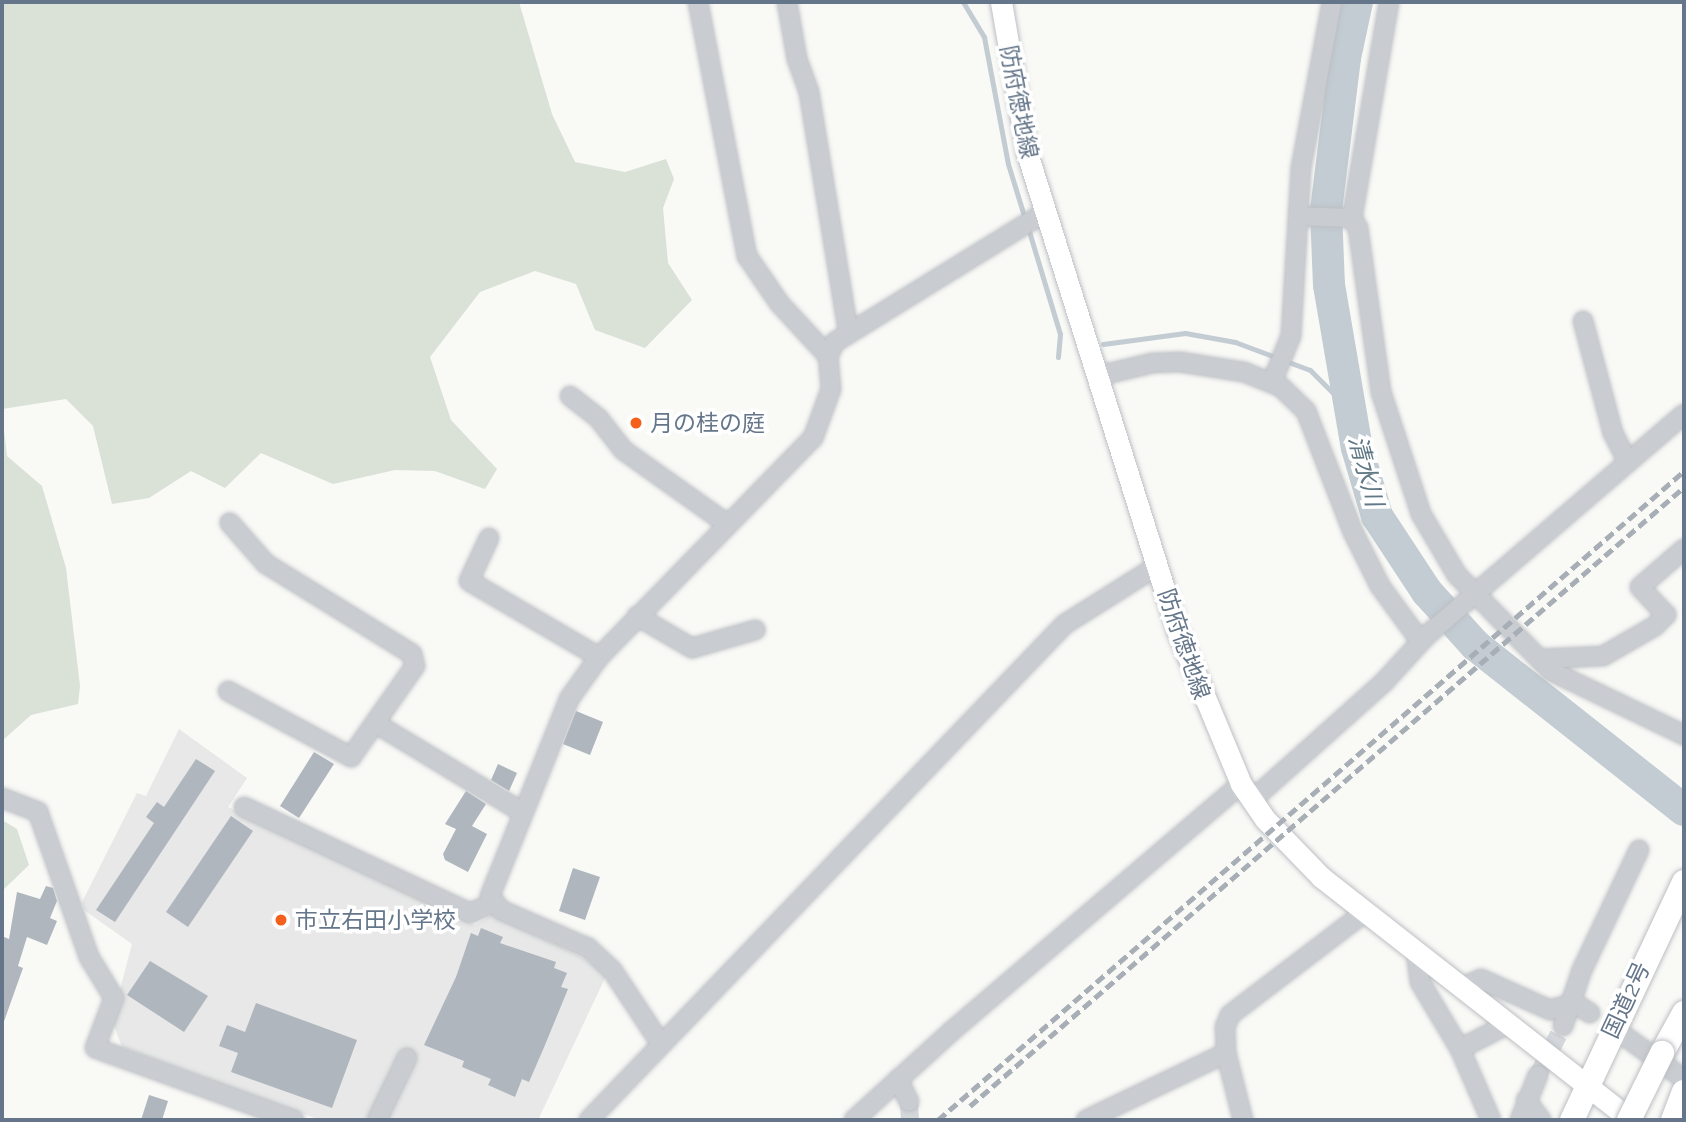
<!DOCTYPE html>
<html>
<head>
<meta charset="utf-8">
<style>
  body { margin:0 }
  #map { position:relative; width:1686px; height:1122px; overflow:hidden; background:#f9f9f6; font-family:Raleway,"Noto Sans JP",sans-serif }
  div>[style] { position:absolute }
  [style*='--x'] { left:calc(var(--x)*1px); top:calc(var(--y)*1px); width:calc(var(--w)*1px); rotate:calc(var(--a)*1deg) }
  .built>* { inset:0; background:#e7e8e7 }
  .green>* { inset:0; background:#dae1d7 }
  .stream>* { height:5px; margin:-2.5px; padding:0 2.5px; transform-origin:2.5px; border-radius:2.5px; background:#c2ccd2 }
  .river>* { height:32px; margin:-16px; padding:0 16px; transform-origin:16px; border-radius:16px; background:#c2ccd2 }
  .building>* { inset:0; background:#afb6be }
  .minor-tunnel>* { height:18px; margin-top:-9px; transform-origin:0; background:repeating-linear-gradient(90deg,#d4d8db 0 18px,transparent 0 27px) }
  .roads { filter:drop-shadow(0 0 2px #bcbfc4) drop-shadow(0 0 2px #bcbfc4) }
  .minor>* { height:18px; margin:-9px; padding:0 9px; transform-origin:9px; border-radius:9px; background:#c9ccd0 }
  .major>* { height:21px; margin:-10.5px; padding:0 10.5px; transform-origin:10.5px; border-radius:10.5px; background:#fff }
  .highway>* { height:24px; margin:-12px; padding:0 12px; transform-origin:12px; border-radius:12px; background:#fff }
  .rail>* { height:5px; margin-top:-2.5px; transform-origin:0; background:repeating-linear-gradient(90deg,#a8aeb5 0 10px,transparent 0 15px) }
  .bridges { filter:drop-shadow(0 0 2px #bbbec2) drop-shadow(0 0 2px #bbbec2) }
  .highway-bridge>* { height:24px; margin:-12px; padding:0 12px; transform-origin:12px; border-radius:12px; background:#fff }
  .dots>* { width:19px; height:19px; translate:-50% -50%; box-sizing:border-box; border:4px solid #fff; border-radius:50% }
  span { translate:-50% -50%; white-space:nowrap; text-align:center; line-height:1.15; -webkit-text-stroke:7px #fff; paint-order:stroke }
  .street-label { font-size:23px; color:#65768a }
  .poi-label { font-size:23px; color:#65768a }
  .left { translate:0 -50%; text-align:left }
  .water-label { font-size:24px; color:#617885; font-style:italic }
  .frame { position:absolute; inset:0; border:4px solid #65768a; pointer-events:none }
</style>
</head>
<body>
<div id="map">
  <div class="built">
    <i style="clip-path:polygon(179px 729px,247px 778px,228px 807px,475px 925px,492px 915px,585px 959px,606px 976px,538px 1120px,320px 1120px,122px 1047px,112px 1020px,132px 944px,84px 910px,82px 902px,137px 793px,146px 796px)"></i>
  </div>
  <div class="green">
    <i style="clip-path:polygon(2px 2px,519px 2px,552px 114px,575px 162px,625px 172px,666px 159px,674px 179px,663px 208px,668px 263px,692px 300px,645px 348px,595px 330px,576px 284px,535px 271px,480px 292px,430px 357px,451px 420px,497px 469px,485px 489px,435px 471px,395px 470px,333px 484px,261px 453px,225px 488px,191px 471px,149px 498px,112px 504px,93px 426px,66px 399px,2px 409px)"></i>
    <i style="clip-path:polygon(2px 413px,7px 456px,42px 486px,66px 568px,80px 686px,78px 704px,31px 715px,2px 741px)"></i>
    <i style="clip-path:polygon(2px 820px,17px 829px,29px 865px,3px 890px)"></i>
  </div>
  <div class="stream">
    <i style="--x:963;--y:2;--w:41;--a:59"></i>
    <i style="--x:984;--y:37;--w:129;--a:79.3"></i>
    <i style="--x:1008;--y:164;--w:58;--a:72.8"></i>
    <i style="--x:1028;--y:228;--w:111;--a:73.2"></i>
    <i style="--x:1060;--y:334;--w:23;--a:95"></i>
    <i style="--x:1103;--y:344;--w:83;--a:-7.6"></i>
    <i style="--x:1185;--y:333;--w:51;--a:10.2"></i>
    <i style="--x:1235;--y:342;--w:80;--a:20.5"></i>
    <i style="--x:1310;--y:370;--w:57;--a:45"></i>
  </div>
  <div class="river">
    <i style="--x:1357;--y:2;--w:57;--a:102.1"></i>
    <i style="--x:1345;--y:58;--w:154;--a:97.1"></i>
    <i style="--x:1326;--y:211;--w:74;--a:87.7"></i>
    <i style="--x:1329;--y:285;--w:165;--a:80.3"></i>
    <i style="--x:1357;--y:448;--w:71;--a:73.6"></i>
    <i style="--x:1377;--y:516;--w:91;--a:56.7"></i>
    <i style="--x:1427;--y:592;--w:72;--a:47.8"></i>
    <i style="--x:1475;--y:645;--w:266;--a:38.3"></i>
  </div>
  <div class="building">
    <i style="clip-path:polygon(576px 711px,603px 722px,590px 755px,563px 744px)"></i>
    <i style="clip-path:polygon(314px 752px,334px 764px,299px 818px,280px 806px)"></i>
    <i style="clip-path:polygon(196px 759px,215px 771px,115px 922px,96px 910px,154px 823px,146px 817px,157px 802px,164px 807px)"></i>
    <i style="clip-path:polygon(498px 764px,517px 773px,509px 791px,491px 780px)"></i>
    <i style="clip-path:polygon(466px 791px,486px 804px,472px 826px,487px 834px,468px 872px,445px 860px,443px 854px,456px 829px,445px 824px)"></i>
    <i style="clip-path:polygon(231px 816px,253px 831px,188px 927px,166px 912px)"></i>
    <i style="clip-path:polygon(573px 868px,600px 877px,585px 920px,559px 911px)"></i>
    <i style="clip-path:polygon(46px 886px,53px 888px,57px 901px,50px 918px,57px 921px,47px 945px,27px 937px,18px 966px,23px 968px,2px 1027px,2px 936px,9px 939px,17px 892px,40px 899px)"></i>
    <i style="clip-path:polygon(481px 928px,503px 937px,500px 943px,556px 962px,554px 968px,567px 973px,561px 987px,568px 989px,545px 1045px,529px 1082px,522px 1079px,515px 1097px,488px 1085px,491px 1079px,462px 1067px,464px 1061px,424px 1045px,456px 977px,471px 933px,478px 936px)"></i>
    <i style="clip-path:polygon(150px 961px,208px 996px,184px 1032px,127px 995px)"></i>
    <i style="clip-path:polygon(256px 1003px,357px 1040px,332px 1108px,231px 1072px,238px 1053px,219px 1046px,227px 1025px,245px 1032px)"></i>
    <i style="clip-path:polygon(149px 1095px,168px 1101px,162px 1120px,141px 1120px)"></i>
  </div>
  <div class="minor-tunnel">
    <i style="--x:1538;--y:1075;--w:55;--a:-63"></i>
    <i style="--x:909;--y:1102;--w:18;--a:87"></i>
  </div>
  <div class="roads">
    <div class="minor">
      <i style="--x:698;--y:2;--w:259;--a:79.1"></i>
      <i style="--x:747;--y:256;--w:58;--a:55.5"></i>
      <i style="--x:780;--y:304;--w:71;--a:47.3"></i>
      <i style="--x:787;--y:2;--w:58;--a:80"></i>
      <i style="--x:797;--y:59;--w:35;--a:70"></i>
      <i style="--x:809;--y:92;--w:242;--a:80.7"></i>
      <i style="--x:1389;--y:2;--w:219;--a:99.7"></i>
      <i style="--x:1352;--y:218;--w:12;--a:59"></i>
      <i style="--x:1358;--y:228;--w:166;--a:82"></i>
      <i style="--x:1381;--y:392;--w:128;--a:71.8"></i>
      <i style="--x:1421;--y:514;--w:71;--a:59.5"></i>
      <i style="--x:1457;--y:575;--w:134;--a:45.6"></i>
      <i style="--x:1551;--y:671;--w:148;--a:25.7"></i>
      <i style="--x:1299;--y:216;--w:53;--a:2.2"></i>
      <i style="--x:1583;--y:321;--w:116;--a:75"></i>
      <i style="--x:1613;--y:433;--w:33;--a:63"></i>
      <i style="--x:1098;--y:376;--w:56;--a:-13.5"></i>
      <i style="--x:1152;--y:363;--w:28;--a:-2"></i>
      <i style="--x:1180;--y:362;--w:65;--a:8.9"></i>
      <i style="--x:1244;--y:372;--w:40;--a:22"></i>
      <i style="--x:1281;--y:387;--w:35;--a:44"></i>
      <i style="--x:1306;--y:411;--w:130;--a:68.8"></i>
      <i style="--x:1353;--y:532;--w:60;--a:63.4"></i>
      <i style="--x:1380;--y:586;--w:69;--a:53.8"></i>
      <i style="--x:1272;--y:382;--w:50;--a:-67.6"></i>
      <i style="--x:1291;--y:336;--w:168;--a:-86.6"></i>
      <i style="--x:1301;--y:168;--w:169;--a:-79.4"></i>
      <i style="--x:570;--y:396;--w:37;--a:38"></i>
      <i style="--x:599;--y:419;--w:39;--a:52"></i>
      <i style="--x:623;--y:450;--w:128;--a:35.4"></i>
      <i style="--x:489;--y:538;--w:47;--a:114.9"></i>
      <i style="--x:469;--y:581;--w:151;--a:30.3"></i>
      <i style="--x:637;--y:616;--w:64;--a:30.2"></i>
      <i style="--x:692;--y:648;--w:66;--a:-15.9"></i>
      <i style="--x:1540;--y:659;--w:63;--a:-2.7"></i>
      <i style="--x:1603;--y:656;--w:60;--a:-30"></i>
      <i style="--x:1655;--y:626;--w:16;--a:-45"></i>
      <i style="--x:1666;--y:615;--w:38;--a:-133"></i>
      <i style="--x:1640;--y:587;--w:58;--a:-40.8"></i>
      <i style="--x:228;--y:691;--w:140;--a:28.2"></i>
      <i style="--x:351;--y:757;--w:111;--a:-54.9"></i>
      <i style="--x:415;--y:666;--w:12;--a:-104"></i>
      <i style="--x:412;--y:654;--w:172;--a:-148.3"></i>
      <i style="--x:266;--y:564;--w:55;--a:-131.3"></i>
      <i style="--x:375;--y:723;--w:172;--a:31.2"></i>
      <i style="--x:2;--y:798;--w:39;--a:21"></i>
      <i style="--x:38;--y:812;--w:154;--a:70.6"></i>
      <i style="--x:89;--y:957;--w:48;--a:58.6"></i>
      <i style="--x:114;--y:998;--w:53;--a:110.8"></i>
      <i style="--x:95;--y:1048;--w:212;--a:19.9"></i>
      <i style="--x:1251;--y:801;--w:180;--a:-41.8"></i>
      <i style="--x:1385;--y:681;--w:61;--a:-47.7"></i>
      <i style="--x:1426;--y:636;--w:340;--a:-40.7"></i>
      <i style="--x:244;--y:807;--w:250;--a:25.1"></i>
      <i style="--x:470;--y:913;--w:25;--a:-23"></i>
      <i style="--x:1416;--y:953;--w:29;--a:82"></i>
      <i style="--x:1420;--y:982;--w:78;--a:59.2"></i>
      <i style="--x:1460;--y:1049;--w:77;--a:66.4"></i>
      <i style="--x:1461;--y:988;--w:22;--a:-24"></i>
      <i style="--x:1481;--y:979;--w:76;--a:24.2"></i>
      <i style="--x:1550;--y:1010;--w:25;--a:-16"></i>
      <i style="--x:1574;--y:1003;--w:19;--a:32"></i>
      <i style="--x:1563;--y:1026;--w:59;--a:-71.3"></i>
      <i style="--x:1582;--y:970;--w:133;--a:-64.6"></i>
      <i style="--x:1626;--y:1037;--w:72;--a:35.9"></i>
      <i style="--x:661;--y:1044;--w:89;--a:-123.5"></i>
      <i style="--x:612;--y:970;--w:33;--a:-137"></i>
      <i style="--x:588;--y:948;--w:95;--a:-156.4"></i>
      <i style="--x:501;--y:910;--w:18;--a:-128"></i>
      <i style="--x:490;--y:896;--w:212;--a:-68.1"></i>
      <i style="--x:569;--y:699;--w:52;--a:-54.5"></i>
      <i style="--x:599;--y:657;--w:306;--a:-45.7"></i>
      <i style="--x:813;--y:438;--w:52;--a:-69.8"></i>
      <i style="--x:831;--y:389;--w:33;--a:-95"></i>
      <i style="--x:828;--y:356;--w:16;--a:-63"></i>
      <i style="--x:835;--y:342;--w:249;--a:-31.7"></i>
      <i style="--x:1460;--y:1049;--w:52;--a:-27.6"></i>
      <i style="--x:898;--y:1079;--w:25;--a:64"></i>
      <i style="--x:1526;--y:1100;--w:25;--a:53"></i>
      <i style="--x:377;--y:1120;--w:69;--a:-64.2"></i>
      <i style="--x:589;--y:1120;--w:687;--a:-46.18"></i>
      <i style="--x:1065;--y:624;--w:109;--a:-32.2"></i>
      <i style="--x:854;--y:1120;--w:134;--a:-42.3"></i>
      <i style="--x:953;--y:1030;--w:379;--a:-40.5"></i>
      <i style="--x:1086;--y:1120;--w:155;--a:-25.6"></i>
      <i style="--x:1243;--y:1120;--w:69;--a:-104.2"></i>
      <i style="--x:1226;--y:1053;--w:26;--a:-92"></i>
      <i style="--x:1225;--y:1027;--w:13;--a:-67"></i>
      <i style="--x:1230;--y:1015;--w:170;--a:-37.3"></i>
      <i style="--x:1520;--y:1120;--w:48;--a:-68.2"></i>
    </div>
    <div class="major">
      <i style="--x:1001;--y:2;--w:153;--a:80.2"></i>
      <i style="--x:1027;--y:153;--w:500;--a:72.54"></i>
      <i style="--x:1177;--y:630;--w:167;--a:67.4"></i>
      <i style="--x:1241;--y:784;--w:42;--a:55.6"></i>
      <i style="--x:1265;--y:819;--w:81;--a:46"></i>
      <i style="--x:1321;--y:877;--w:394;--a:38.1"></i>
    </div>
    <div class="highway">
      <i style="--x:1662;--y:1053;--w:46;--a:-61.2"></i>
      <i style="--x:1572;--y:1120;--w:263;--a:-64.8"></i>
      <i style="--x:1673;--y:1120;--w:30;--a:-69"></i>
    </div>
  </div>
  <div class="rail">
    <i style="--x:970;--y:1106;--w:945;--a:-40.92"></i>
    <i style="--x:938;--y:1120;--w:989;--a:-41.02"></i>
  </div>
  <div class="bridges">
    <div class="highway-bridge">
      <i style="--x:1629;--y:1120;--w:75;--a:-63.8"></i>
    </div>
  </div>
  <div class="dots">
    <i style="left:636px;top:423px;background:#f4601b"></i>
    <i style="left:281px;top:920px;background:#f4601b"></i>
  </div>
  <div class="street-label">
    <span style="left:1019px;top:102px;rotate:79deg">防府徳地線</span>
    <span style="left:1184px;top:644px;rotate:71deg">防府徳地線</span>
    <span style="left:1626px;top:1000px;rotate:-65deg">国道2号</span>
  </div>
  <div class="poi-label">
    <span class="left" style="left:650px;top:423px">月の桂の庭</span>
    <span class="left" style="left:295px;top:920px">市立右田小学校</span>
  </div>
  <div class="water-label">
    <span style="left:1366px;top:471px;rotate:75deg">清水川</span>
  </div>
  <div class="frame"></div>
</div>
</body>
</html>
